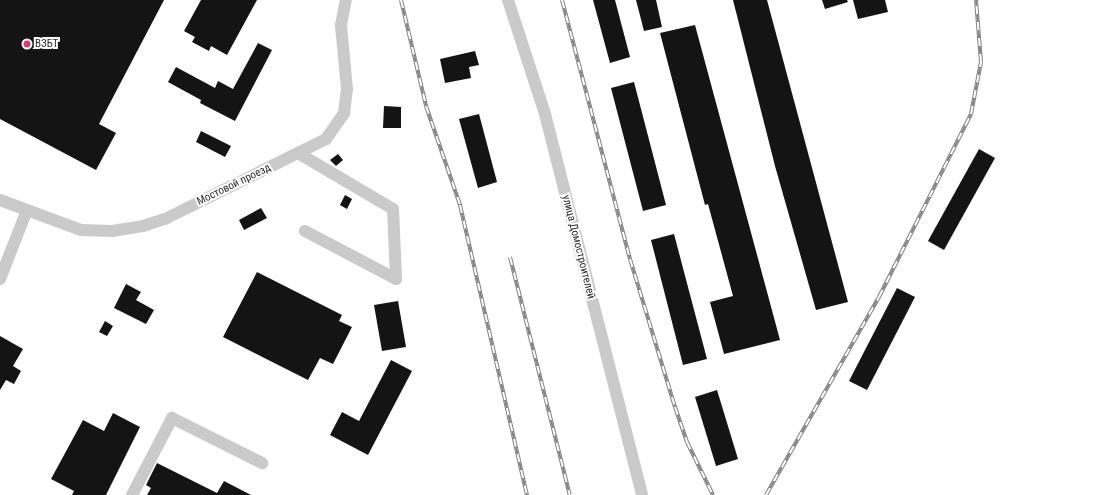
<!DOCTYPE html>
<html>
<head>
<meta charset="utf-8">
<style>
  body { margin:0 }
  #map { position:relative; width:1116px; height:495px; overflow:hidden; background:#fff; font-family:"Roboto Condensed",sans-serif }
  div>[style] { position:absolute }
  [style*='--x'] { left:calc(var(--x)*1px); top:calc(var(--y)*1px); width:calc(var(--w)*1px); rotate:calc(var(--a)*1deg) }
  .building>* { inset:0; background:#141414 }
  .minor>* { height:12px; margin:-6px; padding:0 6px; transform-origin:6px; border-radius:6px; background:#cacaca }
  .rail>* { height:4px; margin-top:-2px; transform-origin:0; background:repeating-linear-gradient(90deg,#fff 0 8px,#828282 0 16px); box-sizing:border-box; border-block:1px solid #828282 }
  .dots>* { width:11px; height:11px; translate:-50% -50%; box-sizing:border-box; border:2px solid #fff; border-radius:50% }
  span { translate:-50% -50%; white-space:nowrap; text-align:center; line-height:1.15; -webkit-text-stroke:4px #fff; paint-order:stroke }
  .poi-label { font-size:11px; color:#2d2d2d }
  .left { translate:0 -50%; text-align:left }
  .street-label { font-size:11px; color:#2d2d2d }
</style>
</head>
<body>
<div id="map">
  <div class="building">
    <i style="clip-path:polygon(0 0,164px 0,99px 124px,116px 133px,96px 170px,0 119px)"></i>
    <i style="clip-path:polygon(201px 0,257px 0,227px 55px,211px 46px,209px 51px,192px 42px,195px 37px,184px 31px)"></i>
    <i style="clip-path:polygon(593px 0,615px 0,630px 57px,610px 63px)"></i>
    <i style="clip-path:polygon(636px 0,656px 0,662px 27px,644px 31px)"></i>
    <i style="clip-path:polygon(733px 0,767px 0,848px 302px,816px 310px,775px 166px)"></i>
    <i style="clip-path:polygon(822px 0,847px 0,848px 2px,825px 9px)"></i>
    <i style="clip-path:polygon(853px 0,885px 0,888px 12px,858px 19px)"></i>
    <i style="clip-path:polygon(695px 25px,780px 340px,724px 354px,710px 302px,733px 296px,708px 204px,705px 205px,660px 33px)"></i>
    <i style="clip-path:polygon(258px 43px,272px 50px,235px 121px,200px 103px,201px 100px,168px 82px,176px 67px,215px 88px,218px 81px,233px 89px)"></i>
    <i style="clip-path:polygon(475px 51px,479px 65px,469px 67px,471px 78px,445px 83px,440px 59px)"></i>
    <i style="clip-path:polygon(634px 82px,666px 205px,643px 211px,611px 88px)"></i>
    <i style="clip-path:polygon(384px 106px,401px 107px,401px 128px,383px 128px)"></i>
    <i style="clip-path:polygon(479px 114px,497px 182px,478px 188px,459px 119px)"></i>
    <i style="clip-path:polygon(201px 131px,231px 146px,225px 157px,196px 142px)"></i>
    <i style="clip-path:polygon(979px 149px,995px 158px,944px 250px,928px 241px)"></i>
    <i style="clip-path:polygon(338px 154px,343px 160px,336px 166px,330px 160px)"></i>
    <i style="clip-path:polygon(345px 195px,352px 199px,347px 209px,340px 205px)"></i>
    <i style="clip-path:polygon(261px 208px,267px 218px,244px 230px,239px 220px)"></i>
    <i style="clip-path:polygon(674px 234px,707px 359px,683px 365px,651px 240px)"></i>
    <i style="clip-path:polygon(257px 272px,342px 315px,339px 321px,352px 327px,333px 364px,320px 358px,308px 380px,223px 337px)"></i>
    <i style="clip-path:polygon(126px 284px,141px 292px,136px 300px,154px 310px,146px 324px,114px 308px)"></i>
    <i style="clip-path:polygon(897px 288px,915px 297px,867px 390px,849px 381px)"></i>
    <i style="clip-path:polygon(398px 301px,406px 347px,382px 351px,374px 305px)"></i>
    <i style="clip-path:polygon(105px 321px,113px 326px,107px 336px,99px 332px)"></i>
    <i style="clip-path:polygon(0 336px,23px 349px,13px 366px,21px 371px,14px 384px,6px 380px,0 390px)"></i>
    <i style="clip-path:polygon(391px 360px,412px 371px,368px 455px,330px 435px,342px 412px,359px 421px)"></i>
    <i style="clip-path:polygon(717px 390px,738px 459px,716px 466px,695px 397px)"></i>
    <i style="clip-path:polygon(113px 413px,140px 427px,106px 495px,72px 495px,74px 491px,51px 479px,83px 420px,104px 431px)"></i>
    <i style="clip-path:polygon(157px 463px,217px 493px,224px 481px,251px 495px,147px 495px,151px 488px,146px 485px)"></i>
  </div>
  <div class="minor">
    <i style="--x:508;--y:0;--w:120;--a:72"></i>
    <i style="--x:545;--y:114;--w:393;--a:75.7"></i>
    <i style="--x:298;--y:153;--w:110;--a:30.5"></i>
    <i style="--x:393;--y:209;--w:70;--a:87.5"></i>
    <i style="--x:396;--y:279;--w:103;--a:-152.2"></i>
    <i style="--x:0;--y:200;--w:86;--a:20.3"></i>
    <i style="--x:81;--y:230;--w:31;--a:2"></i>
    <i style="--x:112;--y:231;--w:31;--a:-9"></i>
    <i style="--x:143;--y:226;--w:23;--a:-18"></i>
    <i style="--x:165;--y:219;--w:180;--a:-26.4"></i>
    <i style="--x:326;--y:139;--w:32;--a:-55"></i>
    <i style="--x:344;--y:113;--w:24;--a:-83"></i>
    <i style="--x:347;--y:89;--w:64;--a:-95.4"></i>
    <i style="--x:341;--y:25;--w:25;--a:-79"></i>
    <i style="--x:0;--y:279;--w:74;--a:-68.6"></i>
    <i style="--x:132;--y:495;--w:87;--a:-62.5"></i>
    <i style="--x:172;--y:418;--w:101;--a:26.6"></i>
  </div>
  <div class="rail">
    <i style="--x:401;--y:0;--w:109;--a:76.7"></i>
    <i style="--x:426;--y:106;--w:105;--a:71"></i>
    <i style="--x:460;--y:205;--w:298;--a:77"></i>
    <i style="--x:562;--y:0;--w:268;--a:75.3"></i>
    <i style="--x:630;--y:259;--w:155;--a:73.1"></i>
    <i style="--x:675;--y:407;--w:37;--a:71"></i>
    <i style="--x:687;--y:442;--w:59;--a:63.9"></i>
    <i style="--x:510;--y:257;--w:245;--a:75.9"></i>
    <i style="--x:766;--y:495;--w:228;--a:-60.3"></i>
    <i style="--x:879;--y:297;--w:205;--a:-63.3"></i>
    <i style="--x:971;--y:114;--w:53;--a:-79.1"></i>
    <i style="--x:981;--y:62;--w:62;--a:-94.6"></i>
  </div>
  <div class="dots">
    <i style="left:27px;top:44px;background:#dc386f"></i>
  </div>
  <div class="poi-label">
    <span class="left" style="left:35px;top:44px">ВЗБТ</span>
  </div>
  <div class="street-label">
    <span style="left:234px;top:185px;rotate:-26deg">Мостовой проезд</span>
    <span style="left:578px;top:247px;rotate:76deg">улица Домостроителей</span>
  </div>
</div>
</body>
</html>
